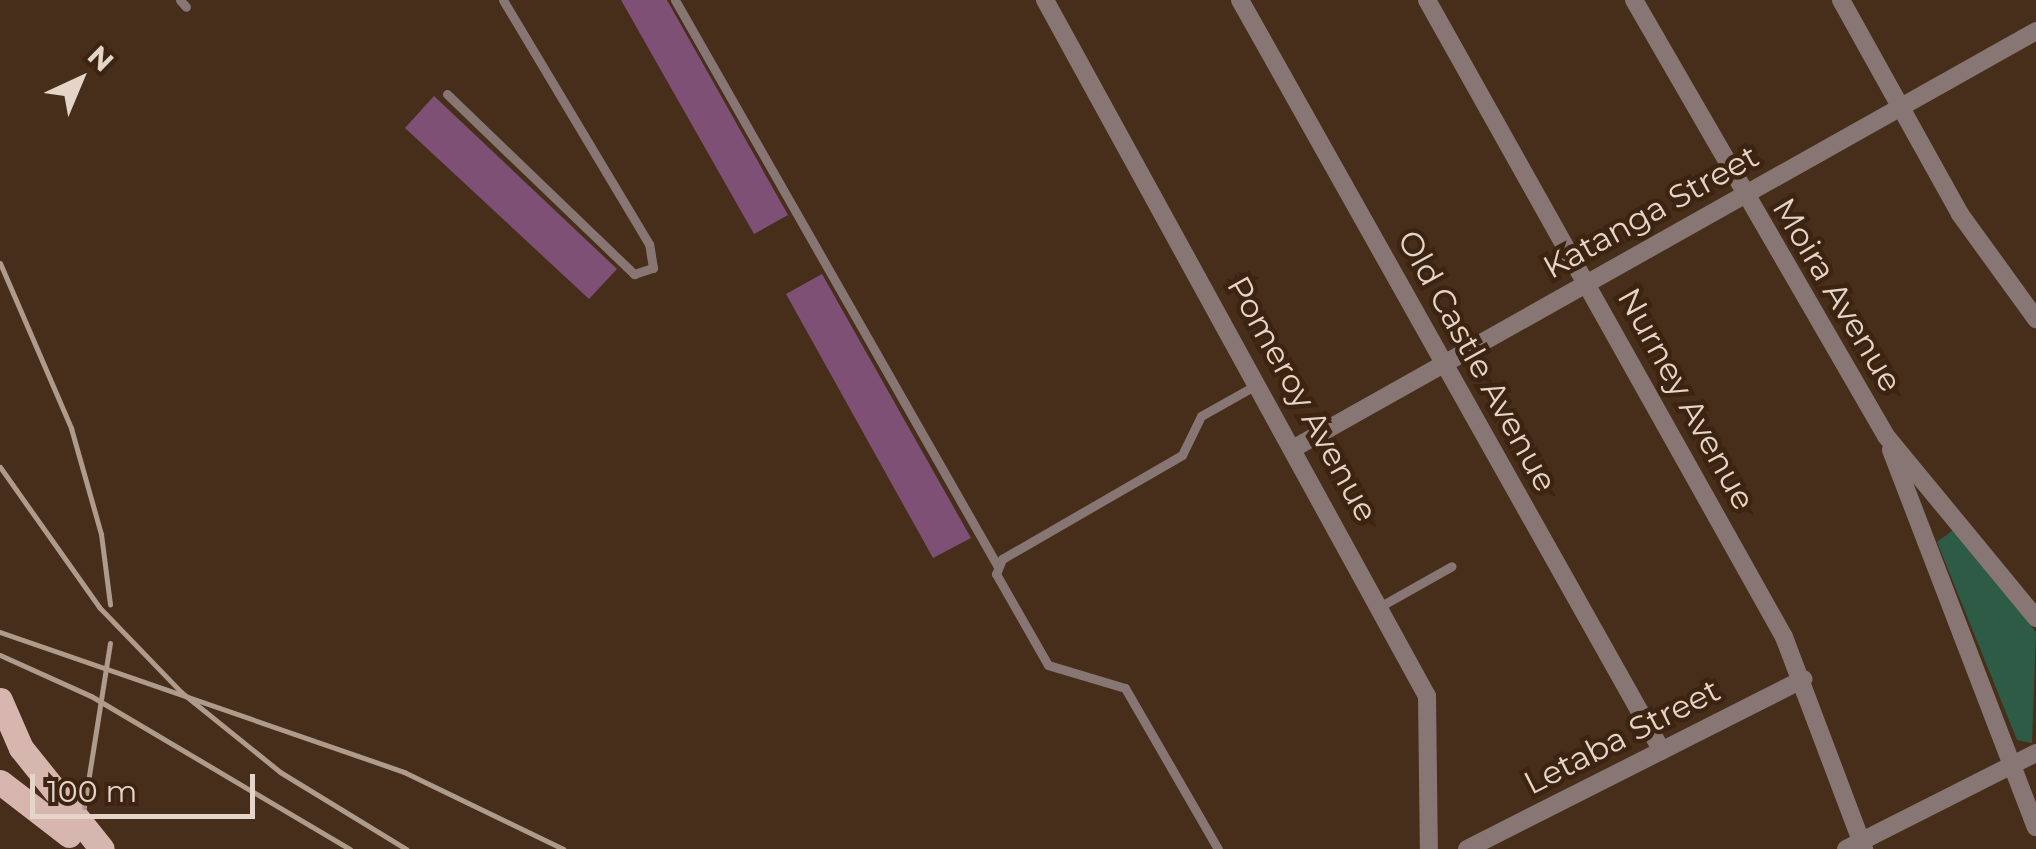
<!DOCTYPE html>
<html>
<head>
<meta charset="utf-8">
<style>
  body { margin:0 }
  #map { position:relative; width:2036px; height:849px; overflow:hidden; background:#462e1a; font-family:Montserrat,sans-serif }
  div>[style] { position:absolute }
  [style*='--x'] { left:calc(var(--x)*1px); top:calc(var(--y)*1px); width:calc(var(--w)*1px); rotate:calc(var(--a)*1deg) }
  .green>* { inset:0; background:#2e5b46 }
  .building>* { inset:0; background:#7e5075 }
  .service>* { height:9px; margin:-4.5px; padding:0 4.5px; transform-origin:4.5px; border-radius:4.5px; background:#877673 }
  .minor>* { height:18px; margin:-9px; padding:0 9px; transform-origin:9px; border-radius:9px; background:#877673 }
  .primary>* { height:25px; margin:-12.5px; padding:0 12.5px; transform-origin:12.5px; border-radius:12.5px; background:#d8b6b0 }
  .rail>* { height:5px; margin:-2.5px; padding:0 2.5px; transform-origin:2.5px; border-radius:2.5px; background:#ae9b8c }
  span { translate:-50% -50%; white-space:nowrap; text-align:center; line-height:1.15; -webkit-text-stroke:9px #3c2410; paint-order:stroke }
  .street-label { font-size:32px; color:#e5d5c9 }
  .north { position:absolute; left:30px; top:30px; width:100px; height:100px; -webkit-text-stroke:8px #3c2410; paint-order:stroke; rotate:44deg; font-size:28px; font-weight:700; line-height:40px; text-align:center; color:#e5d5c9 }
  .north::after { content:''; display:block; margin:auto; width:35px; height:45px; background:#e5d5c9; clip-path:polygon(50% 0,100% 100%,50% 72%,0 100%) }
  .scale { position:absolute; left:30px; top:774px; width:225px; height:45px; box-sizing:border-box; border:5px solid #e5d5c9; border-top:0; padding-left:12px; font-size:30px; line-height:35px; white-space:nowrap; color:#e5d5c9; -webkit-text-stroke:8px #3c2410; paint-order:stroke }
</style>
</head>
<body>
<div id="map">
  <div class="green">
    <i style="clip-path:polygon(1953px 530px,2036px 632px,2032px 743px,2017px 740px,1937px 542px)"></i>
  </div>
  <div class="building">
    <i style="clip-path:polygon(621px 0,667px 0,788px 215px,754px 234px)"></i>
    <i style="clip-path:polygon(434px 96px,617px 269px,589px 299px,405px 128px)"></i>
    <i style="clip-path:polygon(822px 274px,971px 538px,933px 558px,786px 294px)"></i>
  </div>
  <div class="service">
    <i style="--x:180;--y:0;--w:9;--a:49"></i>
    <i style="--x:675;--y:0;--w:650;--a:60.32"></i>
    <i style="--x:447;--y:94;--w:260;--a:43.9"></i>
    <i style="--x:634;--y:274;--w:20;--a:-18"></i>
    <i style="--x:653;--y:268;--w:24;--a:-99"></i>
    <i style="--x:649;--y:244;--w:284;--a:-120.9"></i>
    <i style="--x:1381;--y:606;--w:81;--a:-29.4"></i>
    <i style="--x:1218;--y:849;--w:186;--a:-120"></i>
    <i style="--x:1125;--y:688;--w:80;--a:-163.4"></i>
    <i style="--x:1048;--y:665;--w:105;--a:-119.7"></i>
    <i style="--x:996;--y:574;--w:16;--a:-68"></i>
    <i style="--x:1002;--y:559;--w:208;--a:-30"></i>
    <i style="--x:1182;--y:455;--w:43;--a:-64"></i>
    <i style="--x:1201;--y:416;--w:63;--a:-29.4"></i>
  </div>
  <div class="minor">
    <i style="--x:1045;--y:0;--w:794;--a:61.24"></i>
    <i style="--x:1427;--y:696;--w:153;--a:89.3"></i>
    <i style="--x:1240;--y:0;--w:861;--a:60.67"></i>
    <i style="--x:1427;--y:0;--w:730;--a:60.73"></i>
    <i style="--x:1784;--y:637;--w:227;--a:69.3"></i>
    <i style="--x:1634;--y:0;--w:504;--a:59.97"></i>
    <i style="--x:1886;--y:436;--w:236;--a:50.5"></i>
    <i style="--x:1841;--y:0;--w:245;--a:60.9"></i>
    <i style="--x:1960;--y:214;--w:130;--a:54.1"></i>
    <i style="--x:1296;--y:447;--w:849;--a:-29.34"></i>
    <i style="--x:1891;--y:450;--w:404;--a:69"></i>
    <i style="--x:1467;--y:849;--w:377;--a:-26.8"></i>
    <i style="--x:1846;--y:849;--w:213;--a:-26.8"></i>
  </div>
  <div class="primary">
    <i style="--x:0;--y:700;--w:52;--a:66.4"></i>
    <i style="--x:21;--y:748;--w:129;--a:51.3"></i>
    <i style="--x:0;--y:782;--w:87;--a:37.5"></i>
  </div>
  <div class="rail">
    <i style="--x:0;--y:263;--w:180;--a:66.7"></i>
    <i style="--x:71;--y:428;--w:110;--a:74.2"></i>
    <i style="--x:101;--y:534;--w:71;--a:82.7"></i>
    <i style="--x:0;--y:467;--w:171;--a:54.7"></i>
    <i style="--x:99;--y:607;--w:118;--a:46"></i>
    <i style="--x:181;--y:692;--w:127;--a:38.9"></i>
    <i style="--x:280;--y:772;--w:148;--a:31.4"></i>
    <i style="--x:0;--y:632;--w:428;--a:19.1"></i>
    <i style="--x:404;--y:772;--w:177;--a:25.8"></i>
    <i style="--x:0;--y:655;--w:100;--a:24.3"></i>
    <i style="--x:91;--y:696;--w:301;--a:30.6"></i>
    <i style="--x:84;--y:807;--w:166;--a:-81"></i>
  </div>
  <div class="street-label">
    <span style="left:1651px;top:212px;rotate:-29deg">Katanga Street</span>
    <span style="left:1837px;top:295px;rotate:59deg">Moira Avenue</span>
    <span style="left:1477px;top:361px;rotate:61deg">Old Castle Avenue</span>
    <span style="left:1302px;top:399px;rotate:61deg">Pomeroy Avenue</span>
    <span style="left:1686px;top:399px;rotate:61deg">Nurney Avenue</span>
    <span style="left:1622px;top:737px;rotate:-27deg">Letaba Street</span>
  </div>
  <div class="north">N</div>
  <div class="scale">100 m</div>
</div>
</body>
</html>
